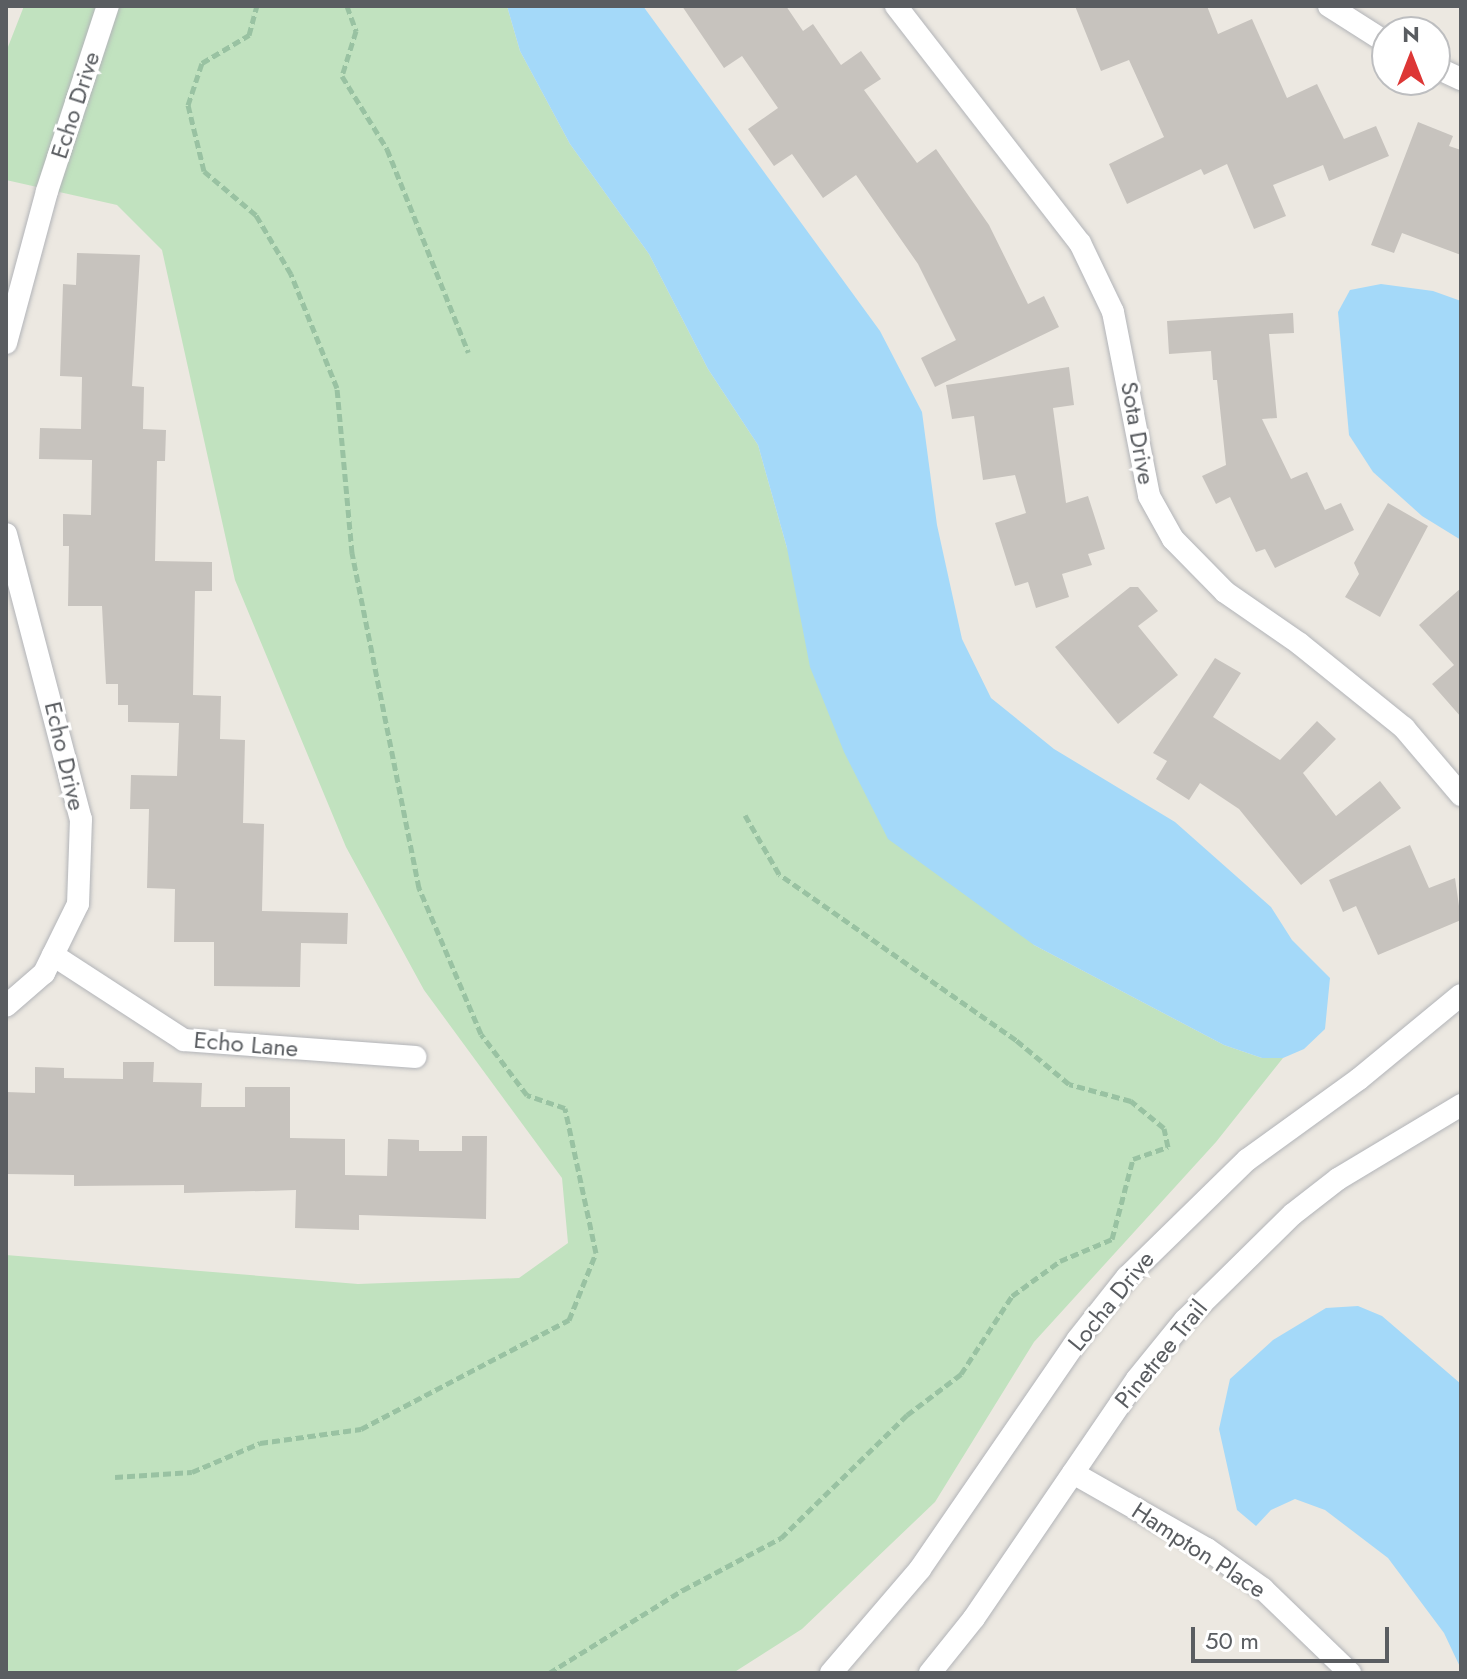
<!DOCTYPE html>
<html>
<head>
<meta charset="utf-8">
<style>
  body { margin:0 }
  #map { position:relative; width:1467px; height:1679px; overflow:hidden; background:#ece8e1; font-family:Jost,sans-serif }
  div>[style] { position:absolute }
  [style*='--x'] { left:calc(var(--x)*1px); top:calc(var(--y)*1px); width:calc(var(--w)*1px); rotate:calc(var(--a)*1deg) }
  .green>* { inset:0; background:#c1e2bf }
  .water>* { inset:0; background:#a4d9f9 }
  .building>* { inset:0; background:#c7c3be }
  .path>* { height:5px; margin-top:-2.5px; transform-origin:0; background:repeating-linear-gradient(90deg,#99c2a2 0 8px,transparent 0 12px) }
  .roads { filter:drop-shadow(0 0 2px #b2b4b8) drop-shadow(0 0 2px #b2b4b8) }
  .street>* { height:22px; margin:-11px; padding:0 11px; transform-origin:11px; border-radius:11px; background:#fff }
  span { translate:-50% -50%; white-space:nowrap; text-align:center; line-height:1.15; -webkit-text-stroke:6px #fff; paint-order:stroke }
  .street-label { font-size:24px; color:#5a5d61 }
  .frame { position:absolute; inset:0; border:8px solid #5a5d61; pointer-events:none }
  .north { position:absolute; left:1371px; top:16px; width:80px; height:80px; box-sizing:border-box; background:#fff; border:2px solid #bdbec0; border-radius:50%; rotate:0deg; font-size:22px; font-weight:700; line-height:32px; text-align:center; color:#5a5d61 }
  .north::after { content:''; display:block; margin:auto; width:28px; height:36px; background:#dd3736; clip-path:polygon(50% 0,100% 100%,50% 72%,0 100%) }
  .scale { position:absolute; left:1191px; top:1627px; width:198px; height:36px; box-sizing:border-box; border:4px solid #5a5d61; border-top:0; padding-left:10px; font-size:24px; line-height:28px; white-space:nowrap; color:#5a5d61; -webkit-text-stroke:6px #fff; paint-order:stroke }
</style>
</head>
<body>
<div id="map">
  <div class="green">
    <i style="clip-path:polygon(24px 6px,507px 6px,520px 51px,570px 144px,649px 254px,708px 369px,758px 445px,787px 548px,1034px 945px,1224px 1045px,1262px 1058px,1283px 1058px,1216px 1142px,1034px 1342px,935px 1502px,802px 1629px,733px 1673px,6px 1673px,6px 1255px,358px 1284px,519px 1278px,568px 1243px,562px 1178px,424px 990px,346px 847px,235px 580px,162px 250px,117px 205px,6px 180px,6px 52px)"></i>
  </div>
  <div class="water">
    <i style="clip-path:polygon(507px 6px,643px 6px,880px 331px,922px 412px,937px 525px,962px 639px,991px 698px,1054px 749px,1175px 822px,1271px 907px,1292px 940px,1330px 978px,1325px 1029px,1304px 1049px,1283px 1058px,1262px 1058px,1224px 1045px,1034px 945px,888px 839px,844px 752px,810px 667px,787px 548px,758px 445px,708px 369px,649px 254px,570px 144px,520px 51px)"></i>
    <i style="clip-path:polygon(1381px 284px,1433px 291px,1461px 301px,1461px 540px,1422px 516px,1373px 472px,1349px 435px,1338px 312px,1350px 290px)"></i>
    <i style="clip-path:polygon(1358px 1306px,1382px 1316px,1461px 1384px,1461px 1669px,1444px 1633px,1388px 1558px,1325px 1510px,1295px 1499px,1271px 1510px,1256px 1526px,1237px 1510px,1219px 1429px,1230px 1379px,1273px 1340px,1326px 1308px)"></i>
  </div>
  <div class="building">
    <i style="clip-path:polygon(682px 6px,786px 6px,803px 31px,813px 24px,841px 65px,861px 51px,881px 79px,864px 90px,917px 163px,936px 149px,989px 225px,1028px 304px,1044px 296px,1059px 327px,935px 387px,921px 358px,956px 340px,918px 264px,856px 175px,823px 198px,792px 154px,774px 166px,748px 129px,778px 108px,742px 56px,724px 68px)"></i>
    <i style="clip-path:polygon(1075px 6px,1207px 6px,1218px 34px,1252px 19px,1287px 98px,1317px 84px,1344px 139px,1376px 126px,1389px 156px,1329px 181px,1323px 165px,1273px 185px,1286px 216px,1254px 229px,1227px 164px,1204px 175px,1201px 169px,1127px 204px,1109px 164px,1164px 137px,1129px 60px,1101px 71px)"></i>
    <i style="clip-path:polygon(1418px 122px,1453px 136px,1449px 146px,1461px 150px,1461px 255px,1402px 233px,1394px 253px,1371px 245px)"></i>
    <i style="clip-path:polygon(77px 253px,140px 255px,132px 386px,144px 387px,143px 429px,166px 430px,165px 461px,157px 461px,155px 561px,212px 562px,212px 591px,195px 591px,193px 695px,221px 696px,220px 739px,245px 740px,243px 823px,264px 824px,262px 911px,348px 913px,347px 944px,301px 943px,300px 987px,214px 986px,214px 942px,174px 942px,175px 889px,147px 888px,149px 809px,130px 809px,131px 775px,177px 776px,179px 723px,128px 722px,128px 705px,118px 705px,118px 684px,106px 684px,102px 606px,68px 606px,69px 546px,63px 546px,63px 514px,91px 515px,92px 460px,39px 459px,40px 428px,81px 429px,82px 377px,60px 376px,63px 284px,76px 285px)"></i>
    <i style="clip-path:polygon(1293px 313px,1294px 333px,1269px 334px,1277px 418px,1262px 419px,1291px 479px,1307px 472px,1325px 510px,1341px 503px,1354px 530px,1275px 568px,1265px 549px,1256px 552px,1230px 497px,1216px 504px,1202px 476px,1226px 465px,1217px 380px,1213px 380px,1211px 351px,1169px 354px,1167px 321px)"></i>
    <i style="clip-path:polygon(1069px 367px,1074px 405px,1053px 408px,1066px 503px,1088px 496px,1105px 549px,1088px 554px,1092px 565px,1062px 574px,1069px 597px,1036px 608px,1028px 582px,1015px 586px,995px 523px,1026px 513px,1015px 475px,983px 480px,974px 416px,952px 419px,946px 385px)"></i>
    <i style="clip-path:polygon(1388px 503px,1428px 526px,1380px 617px,1345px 597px,1359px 574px,1354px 563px)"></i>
    <i style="clip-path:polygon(1130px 587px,1138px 587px,1158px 611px,1138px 626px,1178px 675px,1118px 724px,1055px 647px)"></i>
    <i style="clip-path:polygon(1461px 588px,1461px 717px,1432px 684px,1454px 665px,1419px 625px)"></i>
    <i style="clip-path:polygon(1215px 658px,1241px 673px,1213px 717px,1280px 760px,1317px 721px,1336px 739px,1303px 773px,1336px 816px,1380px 781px,1401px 808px,1301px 885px,1239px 809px,1200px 783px,1189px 800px,1156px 779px,1167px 761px,1153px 753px)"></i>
    <i style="clip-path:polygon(1410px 845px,1429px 888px,1455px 878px,1461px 920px,1378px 955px,1356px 906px,1343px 912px,1329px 880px)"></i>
    <i style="clip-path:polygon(123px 1062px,154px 1062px,153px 1082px,202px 1083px,201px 1107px,245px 1107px,245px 1087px,290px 1087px,290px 1138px,345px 1139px,345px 1175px,387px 1176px,388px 1139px,419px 1140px,419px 1151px,462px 1151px,462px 1136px,487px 1136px,486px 1219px,359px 1215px,359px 1230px,295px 1228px,296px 1190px,184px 1193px,184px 1185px,74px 1186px,74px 1175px,6px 1174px,6px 1092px,35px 1093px,35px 1067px,64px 1068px,64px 1078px,123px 1079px)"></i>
  </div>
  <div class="path">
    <i style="--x:347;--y:6;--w:27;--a:70"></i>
    <i style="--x:356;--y:31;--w:47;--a:107.3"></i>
    <i style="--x:342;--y:76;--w:86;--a:58.3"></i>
    <i style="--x:387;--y:149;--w:219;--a:68.2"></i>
    <i style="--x:115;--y:1477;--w:77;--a:-3.7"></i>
    <i style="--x:192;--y:1472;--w:74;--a:-23.1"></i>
    <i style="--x:260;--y:1443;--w:102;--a:-7.9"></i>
    <i style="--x:361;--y:1429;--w:235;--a:-27.7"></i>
    <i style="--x:569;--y:1320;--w:72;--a:-68.1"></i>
    <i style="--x:596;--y:1253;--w:148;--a:-102.1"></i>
    <i style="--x:565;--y:1108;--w:40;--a:-161.1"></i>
    <i style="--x:527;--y:1095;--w:76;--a:-127"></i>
    <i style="--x:481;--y:1034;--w:159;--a:-113"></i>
    <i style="--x:419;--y:888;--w:342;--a:-101.3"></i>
    <i style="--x:352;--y:553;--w:166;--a:-95.2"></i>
    <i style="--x:337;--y:388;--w:123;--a:-112"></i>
    <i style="--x:291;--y:274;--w:69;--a:-120.7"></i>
    <i style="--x:256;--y:215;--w:68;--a:-139.8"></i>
    <i style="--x:204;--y:171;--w:68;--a:-103.6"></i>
    <i style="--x:188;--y:105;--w:44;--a:-71.6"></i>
    <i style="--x:202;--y:63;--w:55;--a:-30.8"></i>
    <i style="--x:249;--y:35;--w:30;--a:-75"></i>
    <i style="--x:549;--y:1673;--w:158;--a:-31.8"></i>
    <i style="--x:683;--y:1590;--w:111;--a:-28"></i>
    <i style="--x:781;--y:1538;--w:176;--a:-44.3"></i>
    <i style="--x:907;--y:1415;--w:68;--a:-37.2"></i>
    <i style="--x:961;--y:1374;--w:93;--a:-56.8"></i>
    <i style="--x:1012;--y:1296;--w:59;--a:-36.1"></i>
    <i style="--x:1060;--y:1261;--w:56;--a:-22.9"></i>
    <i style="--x:1112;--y:1239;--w:83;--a:-75.3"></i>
    <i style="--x:1133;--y:1159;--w:37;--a:-19"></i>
    <i style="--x:1168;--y:1147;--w:19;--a:-102"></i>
    <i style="--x:1164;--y:1128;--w:43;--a:-140.7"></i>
    <i style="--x:1131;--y:1101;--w:64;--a:-164.7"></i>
    <i style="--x:1069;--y:1084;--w:69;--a:-140.3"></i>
    <i style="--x:1016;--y:1040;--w:289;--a:-145"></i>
    <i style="--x:779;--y:874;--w:68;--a:-120"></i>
  </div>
  <div class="roads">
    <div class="street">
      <i style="--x:896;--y:6;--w:300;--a:52.2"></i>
      <i style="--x:1080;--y:243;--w:76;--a:64.4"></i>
      <i style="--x:1113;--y:312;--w:187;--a:78.9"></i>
      <i style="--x:1149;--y:496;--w:49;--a:60.8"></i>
      <i style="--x:1173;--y:539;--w:74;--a:45.5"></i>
      <i style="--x:1225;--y:592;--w:91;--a:34.7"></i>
      <i style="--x:1300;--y:644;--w:134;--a:38.9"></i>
      <i style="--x:1404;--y:728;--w:88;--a:49.6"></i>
      <i style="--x:1329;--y:6;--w:69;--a:32.5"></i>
      <i style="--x:1435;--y:67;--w:29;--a:25"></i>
      <i style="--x:6;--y:343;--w:157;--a:-74.9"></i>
      <i style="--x:47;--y:191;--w:195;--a:-71.8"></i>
      <i style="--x:6;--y:534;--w:295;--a:75.3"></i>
      <i style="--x:81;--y:819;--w:85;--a:92"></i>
      <i style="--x:78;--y:904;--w:77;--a:116.2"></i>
      <i style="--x:44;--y:973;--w:50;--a:139"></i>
      <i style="--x:53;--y:955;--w:156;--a:33"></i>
      <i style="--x:184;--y:1040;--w:232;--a:4.2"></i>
      <i style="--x:1073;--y:1473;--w:154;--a:29.6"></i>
      <i style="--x:1207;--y:1549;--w:69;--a:35.5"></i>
      <i style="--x:1263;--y:1589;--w:121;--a:44"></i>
      <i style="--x:831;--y:1673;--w:137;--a:-49.4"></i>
      <i style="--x:920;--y:1569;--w:279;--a:-55.5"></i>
      <i style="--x:1078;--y:1339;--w:79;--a:-51.7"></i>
      <i style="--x:1127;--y:1277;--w:168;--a:-44.3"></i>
      <i style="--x:1247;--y:1160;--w:138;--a:-35.9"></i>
      <i style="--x:1359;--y:1079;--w:132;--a:-39.5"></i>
      <i style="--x:930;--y:1673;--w:70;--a:-51.3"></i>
      <i style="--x:974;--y:1618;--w:289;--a:-55.7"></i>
      <i style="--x:1137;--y:1379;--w:76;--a:-50.9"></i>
      <i style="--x:1185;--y:1320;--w:151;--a:-44.5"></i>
      <i style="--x:1293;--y:1214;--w:57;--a:-37.9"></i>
      <i style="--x:1338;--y:1179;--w:144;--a:-31"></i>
    </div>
  </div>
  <div class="street-label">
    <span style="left:75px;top:105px;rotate:-72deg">Echo Drive</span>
    <span style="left:1138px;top:433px;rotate:80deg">Sota Drive</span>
    <span style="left:65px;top:756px;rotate:77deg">Echo Drive</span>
    <span style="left:246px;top:1044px;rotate:5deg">Echo Lane</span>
    <span style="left:1111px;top:1301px;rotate:-51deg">Locha Drive</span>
    <span style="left:1161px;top:1354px;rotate:-51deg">Pinetree Trail</span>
    <span style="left:1199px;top:1550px;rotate:33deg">Hampton Place</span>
  </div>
  <div class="frame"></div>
  <div class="north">N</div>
  <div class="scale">50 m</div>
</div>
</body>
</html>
